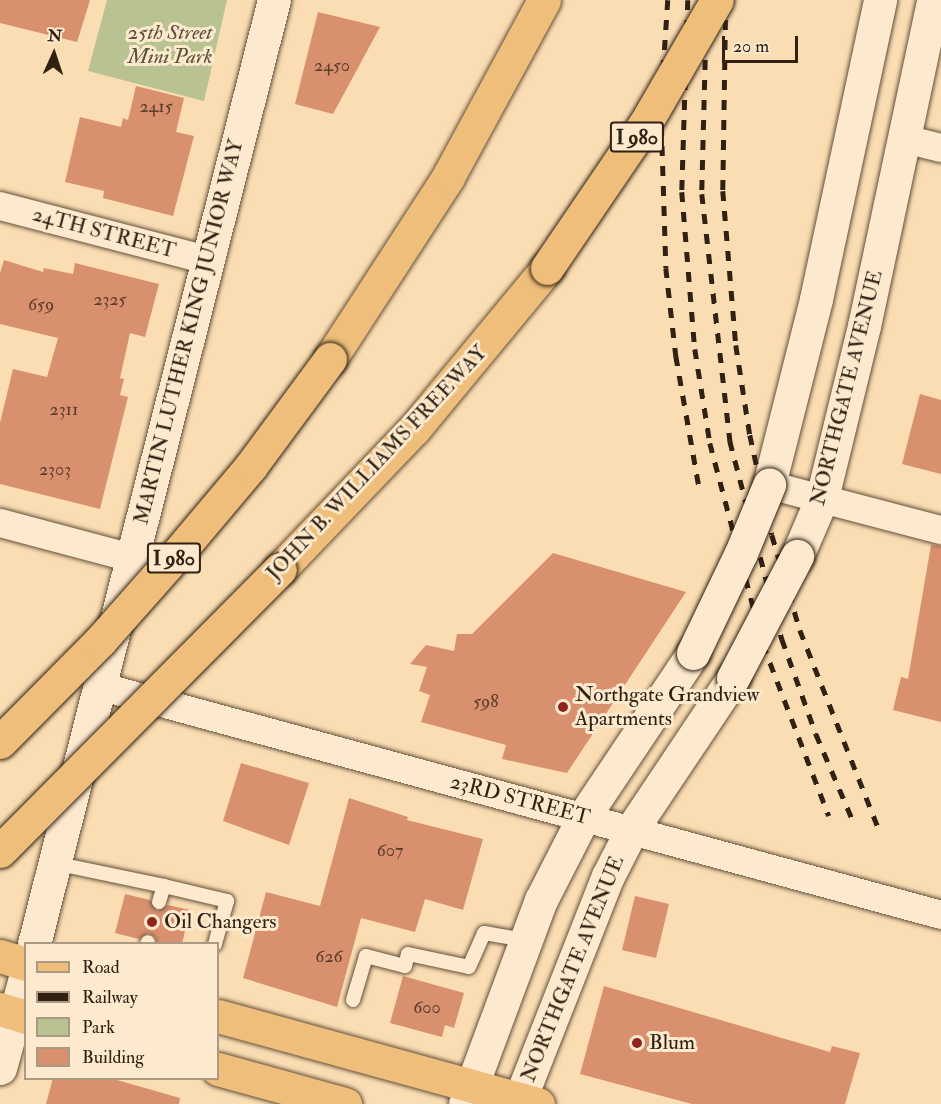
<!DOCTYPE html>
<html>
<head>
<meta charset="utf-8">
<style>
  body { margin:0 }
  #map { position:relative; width:941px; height:1104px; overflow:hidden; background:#fbddb3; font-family:"IM FELL Double Pica",serif }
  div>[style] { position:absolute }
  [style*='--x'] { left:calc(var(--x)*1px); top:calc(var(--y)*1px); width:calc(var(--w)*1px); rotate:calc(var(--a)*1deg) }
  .green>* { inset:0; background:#b9c291 }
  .building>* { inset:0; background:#d9906f }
  .roads { filter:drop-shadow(0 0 2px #63503b) drop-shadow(0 0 2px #63503b) }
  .service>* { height:14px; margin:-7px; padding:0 7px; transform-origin:7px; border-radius:7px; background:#fce9ce }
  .minor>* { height:28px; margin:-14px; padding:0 14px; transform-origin:14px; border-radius:14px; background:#fce9ce }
  .secondary>* { height:33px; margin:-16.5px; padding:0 16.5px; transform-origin:16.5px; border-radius:16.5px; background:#fce9ce }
  .primary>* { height:33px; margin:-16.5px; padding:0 16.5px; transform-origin:16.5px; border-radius:16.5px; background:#eebe7a }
  .motorway>* { height:33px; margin:-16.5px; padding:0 16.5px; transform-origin:16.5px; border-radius:16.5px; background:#eebe7a }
  .rail>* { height:4.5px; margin-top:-2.25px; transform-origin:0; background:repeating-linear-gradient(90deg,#302113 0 10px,transparent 0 20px) }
  .bridges { filter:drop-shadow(0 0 2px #302113) drop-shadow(0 0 2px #302113) }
  .secondary-bridge>* { height:33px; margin:-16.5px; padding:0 16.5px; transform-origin:16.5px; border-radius:16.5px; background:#fce9ce }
  .motorway-bridge>* { height:33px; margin:-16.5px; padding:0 16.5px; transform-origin:16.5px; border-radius:16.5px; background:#eebe7a }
  .dots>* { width:16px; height:16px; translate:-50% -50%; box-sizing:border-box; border:3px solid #fce9ce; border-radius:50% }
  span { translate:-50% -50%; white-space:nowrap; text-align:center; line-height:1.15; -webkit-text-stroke:6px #fce9ce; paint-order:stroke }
  .number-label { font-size:18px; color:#5a3d2a }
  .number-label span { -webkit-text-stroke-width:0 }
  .shield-label span { padding:2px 4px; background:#fce9ce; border:2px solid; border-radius:4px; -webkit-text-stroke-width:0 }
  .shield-label { font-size:20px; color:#302113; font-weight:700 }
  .park-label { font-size:21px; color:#595139; font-style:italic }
  .street-label { font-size:21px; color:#302113 }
  .poi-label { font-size:21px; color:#302113 }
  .left { translate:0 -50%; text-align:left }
  .legend { position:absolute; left:24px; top:942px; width:195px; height:138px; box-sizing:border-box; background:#fce9ce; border:2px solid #aa9983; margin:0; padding:8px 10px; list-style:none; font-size:18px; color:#302113 }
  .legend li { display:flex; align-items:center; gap:12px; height:30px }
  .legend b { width:30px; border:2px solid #aa9983 }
  .north { position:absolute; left:24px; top:24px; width:60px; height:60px; -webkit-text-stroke:4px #fce9ce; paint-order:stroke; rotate:3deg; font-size:16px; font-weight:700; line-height:24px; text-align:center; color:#302113 }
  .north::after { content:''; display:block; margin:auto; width:21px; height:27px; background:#302113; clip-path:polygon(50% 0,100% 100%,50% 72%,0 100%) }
  .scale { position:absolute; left:722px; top:36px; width:76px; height:27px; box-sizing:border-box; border:3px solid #302113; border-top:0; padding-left:8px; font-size:18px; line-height:21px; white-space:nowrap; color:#302113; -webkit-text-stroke:4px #fce9ce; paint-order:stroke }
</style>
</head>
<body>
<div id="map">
  <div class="green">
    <i style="clip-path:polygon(107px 0,227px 0,204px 101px,88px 71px)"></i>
  </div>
  <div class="building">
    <i style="clip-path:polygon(0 0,90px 0,77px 42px,0 23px)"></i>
    <i style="clip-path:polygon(318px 12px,380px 27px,333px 114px,295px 104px)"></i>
    <i style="clip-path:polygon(136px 86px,184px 98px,176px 132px,194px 136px,173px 216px,103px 198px,104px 191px,65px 182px,80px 117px,121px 127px,123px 118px,128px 120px)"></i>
    <i style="clip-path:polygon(4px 260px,43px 272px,44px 268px,73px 274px,75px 263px,159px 284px,145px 337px,130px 333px,120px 378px,124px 379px,120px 395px,128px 397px,100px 509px,0 484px,0 423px,13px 369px,47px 377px,58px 338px,0 324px,0 273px)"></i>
    <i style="clip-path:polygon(920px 394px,941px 400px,941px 474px,902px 464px)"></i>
    <i style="clip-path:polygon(931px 545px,941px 546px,941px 722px,893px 710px,901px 677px,908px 679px)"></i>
    <i style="clip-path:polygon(553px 553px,686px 592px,567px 773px,502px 759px,506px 745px,421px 722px,430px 695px,419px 691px,427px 667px,410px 664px,426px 645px,454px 651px,457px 634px,472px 634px)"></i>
    <i style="clip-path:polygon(241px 763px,309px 783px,289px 845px,223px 821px)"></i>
    <i style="clip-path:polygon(349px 798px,408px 817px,407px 820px,483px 839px,463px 910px,425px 899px,415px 932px,361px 918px,337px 1007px,243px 978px,266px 892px,320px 906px)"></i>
    <i style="clip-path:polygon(125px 894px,150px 900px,157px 911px,168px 905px,190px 910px,182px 944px,157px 944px,155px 937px,148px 933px,139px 939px,115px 933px)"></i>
    <i style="clip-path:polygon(635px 896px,669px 904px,656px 958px,622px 950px)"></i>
    <i style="clip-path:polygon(403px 976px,464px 993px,454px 1028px,445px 1025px,442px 1037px,390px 1023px)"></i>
    <i style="clip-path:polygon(604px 986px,830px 1052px,832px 1046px,860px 1053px,845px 1104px,692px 1104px,580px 1074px)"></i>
    <i style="clip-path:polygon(53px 1078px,110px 1078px,180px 1098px,179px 1104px,46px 1104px)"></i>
  </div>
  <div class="roads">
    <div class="service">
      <i style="--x:54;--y:863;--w:112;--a:11.8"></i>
      <i style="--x:159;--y:902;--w:17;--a:-73"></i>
      <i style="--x:164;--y:886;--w:65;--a:13.4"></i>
      <i style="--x:227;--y:901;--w:45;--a:105.6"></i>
      <i style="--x:147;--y:944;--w:2;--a:-63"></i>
      <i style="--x:353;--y:1000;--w:46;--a:-73.5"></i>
      <i style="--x:366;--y:956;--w:40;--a:14.4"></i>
      <i style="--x:405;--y:966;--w:12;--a:-76"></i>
      <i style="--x:408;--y:954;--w:62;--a:12"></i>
      <i style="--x:469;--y:967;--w:37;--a:-66"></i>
      <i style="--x:484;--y:933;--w:42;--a:9.7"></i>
    </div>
    <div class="minor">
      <i style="--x:905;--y:139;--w:37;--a:14"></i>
      <i style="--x:0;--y:206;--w:214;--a:14.6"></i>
      <i style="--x:769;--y:485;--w:178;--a:14.7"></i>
      <i style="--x:0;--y:523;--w:137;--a:14.9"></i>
      <i style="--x:99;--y:686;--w:873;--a:15.21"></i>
    </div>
    <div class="secondary">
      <i style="--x:769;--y:485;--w:192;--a:-75.8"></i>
      <i style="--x:816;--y:299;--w:306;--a:-77.9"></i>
      <i style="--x:797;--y:556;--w:63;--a:-66.7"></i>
      <i style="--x:822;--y:498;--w:177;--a:-76.3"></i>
      <i style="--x:864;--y:326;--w:333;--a:-78"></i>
      <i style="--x:34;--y:944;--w:974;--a:-75.74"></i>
      <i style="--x:0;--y:1068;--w:98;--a:-74.5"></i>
      <i style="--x:465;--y:1104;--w:218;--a:-69.6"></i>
      <i style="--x:541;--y:900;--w:94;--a:-62.9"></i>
      <i style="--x:584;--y:816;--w:196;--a:-56.2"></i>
      <i style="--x:518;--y:1104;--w:245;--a:-68.5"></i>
      <i style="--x:608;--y:876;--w:53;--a:-62.9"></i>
      <i style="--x:632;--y:829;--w:182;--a:-56.2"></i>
    </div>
    <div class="primary">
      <i style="--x:0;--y:956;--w:27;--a:17"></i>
      <i style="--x:0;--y:1009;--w:27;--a:17"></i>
      <i style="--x:218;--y:1016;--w:332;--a:15.4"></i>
      <i style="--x:218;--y:1069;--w:132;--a:15.4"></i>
    </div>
    <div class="motorway">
      <i style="--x:330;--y:359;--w:217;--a:-57"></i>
      <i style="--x:448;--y:177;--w:201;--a:-61.5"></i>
      <i style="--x:280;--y:569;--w:194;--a:-46.3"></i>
      <i style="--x:414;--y:429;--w:209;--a:-50.4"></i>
    </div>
  </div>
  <div class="rail">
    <i style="--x:668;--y:0;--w:106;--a:93.8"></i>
    <i style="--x:661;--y:106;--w:162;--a:88.2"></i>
    <i style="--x:666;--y:268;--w:89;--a:83.5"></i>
    <i style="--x:676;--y:356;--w:132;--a:80"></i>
    <i style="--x:688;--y:0;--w:192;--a:91.8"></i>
    <i style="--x:682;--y:192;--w:158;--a:85.3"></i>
    <i style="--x:695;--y:349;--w:95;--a:80.9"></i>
    <i style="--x:710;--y:443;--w:208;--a:75.2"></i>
    <i style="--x:763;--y:644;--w:184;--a:69"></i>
    <i style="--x:707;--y:0;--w:194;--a:91.5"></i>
    <i style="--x:702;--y:194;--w:249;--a:83.5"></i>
    <i style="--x:730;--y:441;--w:205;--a:75.3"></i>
    <i style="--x:782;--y:639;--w:101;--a:70.3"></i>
    <i style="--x:816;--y:734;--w:97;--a:66.9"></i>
    <i style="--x:726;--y:0;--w:191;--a:90.9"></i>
    <i style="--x:723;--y:191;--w:155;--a:85.2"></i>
    <i style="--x:736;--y:345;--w:91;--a:81.2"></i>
    <i style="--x:750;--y:435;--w:102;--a:77.6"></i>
    <i style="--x:772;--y:535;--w:99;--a:73.6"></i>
    <i style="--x:800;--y:630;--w:212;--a:68.4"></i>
  </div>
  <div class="bridges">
    <div class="secondary-bridge">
      <i style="--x:693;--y:653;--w:111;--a:-64.4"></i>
      <i style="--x:741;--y:553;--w:74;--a:-67.6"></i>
      <i style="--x:733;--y:678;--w:138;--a:-62.3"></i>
    </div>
    <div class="motorway-bridge">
      <i style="--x:547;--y:268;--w:174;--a:-55.8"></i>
      <i style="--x:645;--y:124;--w:143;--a:-59.9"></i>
      <i style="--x:0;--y:742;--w:142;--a:-45.3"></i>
      <i style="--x:100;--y:641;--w:116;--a:-48.5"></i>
      <i style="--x:177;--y:554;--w:115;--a:-49.9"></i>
      <i style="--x:251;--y:466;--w:133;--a:-53.6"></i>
      <i style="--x:0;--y:851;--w:397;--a:-45.2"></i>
    </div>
  </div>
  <div class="dots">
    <i style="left:563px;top:707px;background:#8f2418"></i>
    <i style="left:152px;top:922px;background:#8f2418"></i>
    <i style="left:637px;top:1043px;background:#8f2418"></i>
  </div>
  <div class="number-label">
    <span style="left:332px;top:66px">2450</span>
    <span style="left:156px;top:107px">2415</span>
    <span style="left:110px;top:300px">2325</span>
    <span style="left:41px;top:305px">659</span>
    <span style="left:64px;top:410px">2311</span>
    <span style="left:55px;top:470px">2303</span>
    <span style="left:486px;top:702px">598</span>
    <span style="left:390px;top:851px">607</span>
    <span style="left:329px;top:957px">626</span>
    <span style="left:427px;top:1008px">600</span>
  </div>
  <div class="shield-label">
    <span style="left:637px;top:137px">I 980</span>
    <span style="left:174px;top:558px">I 980</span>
  </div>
  <div class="park-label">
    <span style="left:170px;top:45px">25th Street<br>Mini Park</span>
  </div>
  <div class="street-label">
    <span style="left:104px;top:233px;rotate:15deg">24TH STREET</span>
    <span style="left:189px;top:332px;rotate:-76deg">MARTIN LUTHER KING JUNIOR WAY</span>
    <span style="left:847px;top:388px;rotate:-76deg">NORTHGATE AVENUE</span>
    <span style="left:377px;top:463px;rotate:-47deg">JOHN B. WILLIAMS FREEWAY</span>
    <span style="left:520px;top:800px;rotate:15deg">23RD STREET</span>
    <span style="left:573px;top:969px;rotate:-68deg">NORTHGATE AVENUE</span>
  </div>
  <div class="poi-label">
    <span class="left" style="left:575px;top:707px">Northgate Grandview<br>Apartments</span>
    <span class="left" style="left:164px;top:922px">Oil Changers</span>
    <span class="left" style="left:649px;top:1043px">Blum</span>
  </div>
  <ul class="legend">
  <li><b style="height:8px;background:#eebe7a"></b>Road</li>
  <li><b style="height:8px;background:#302113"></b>Railway</li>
  <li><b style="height:16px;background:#b9c291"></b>Park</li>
  <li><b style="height:16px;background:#d9906f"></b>Building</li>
  </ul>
  <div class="north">N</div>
  <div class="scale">20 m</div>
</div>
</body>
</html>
